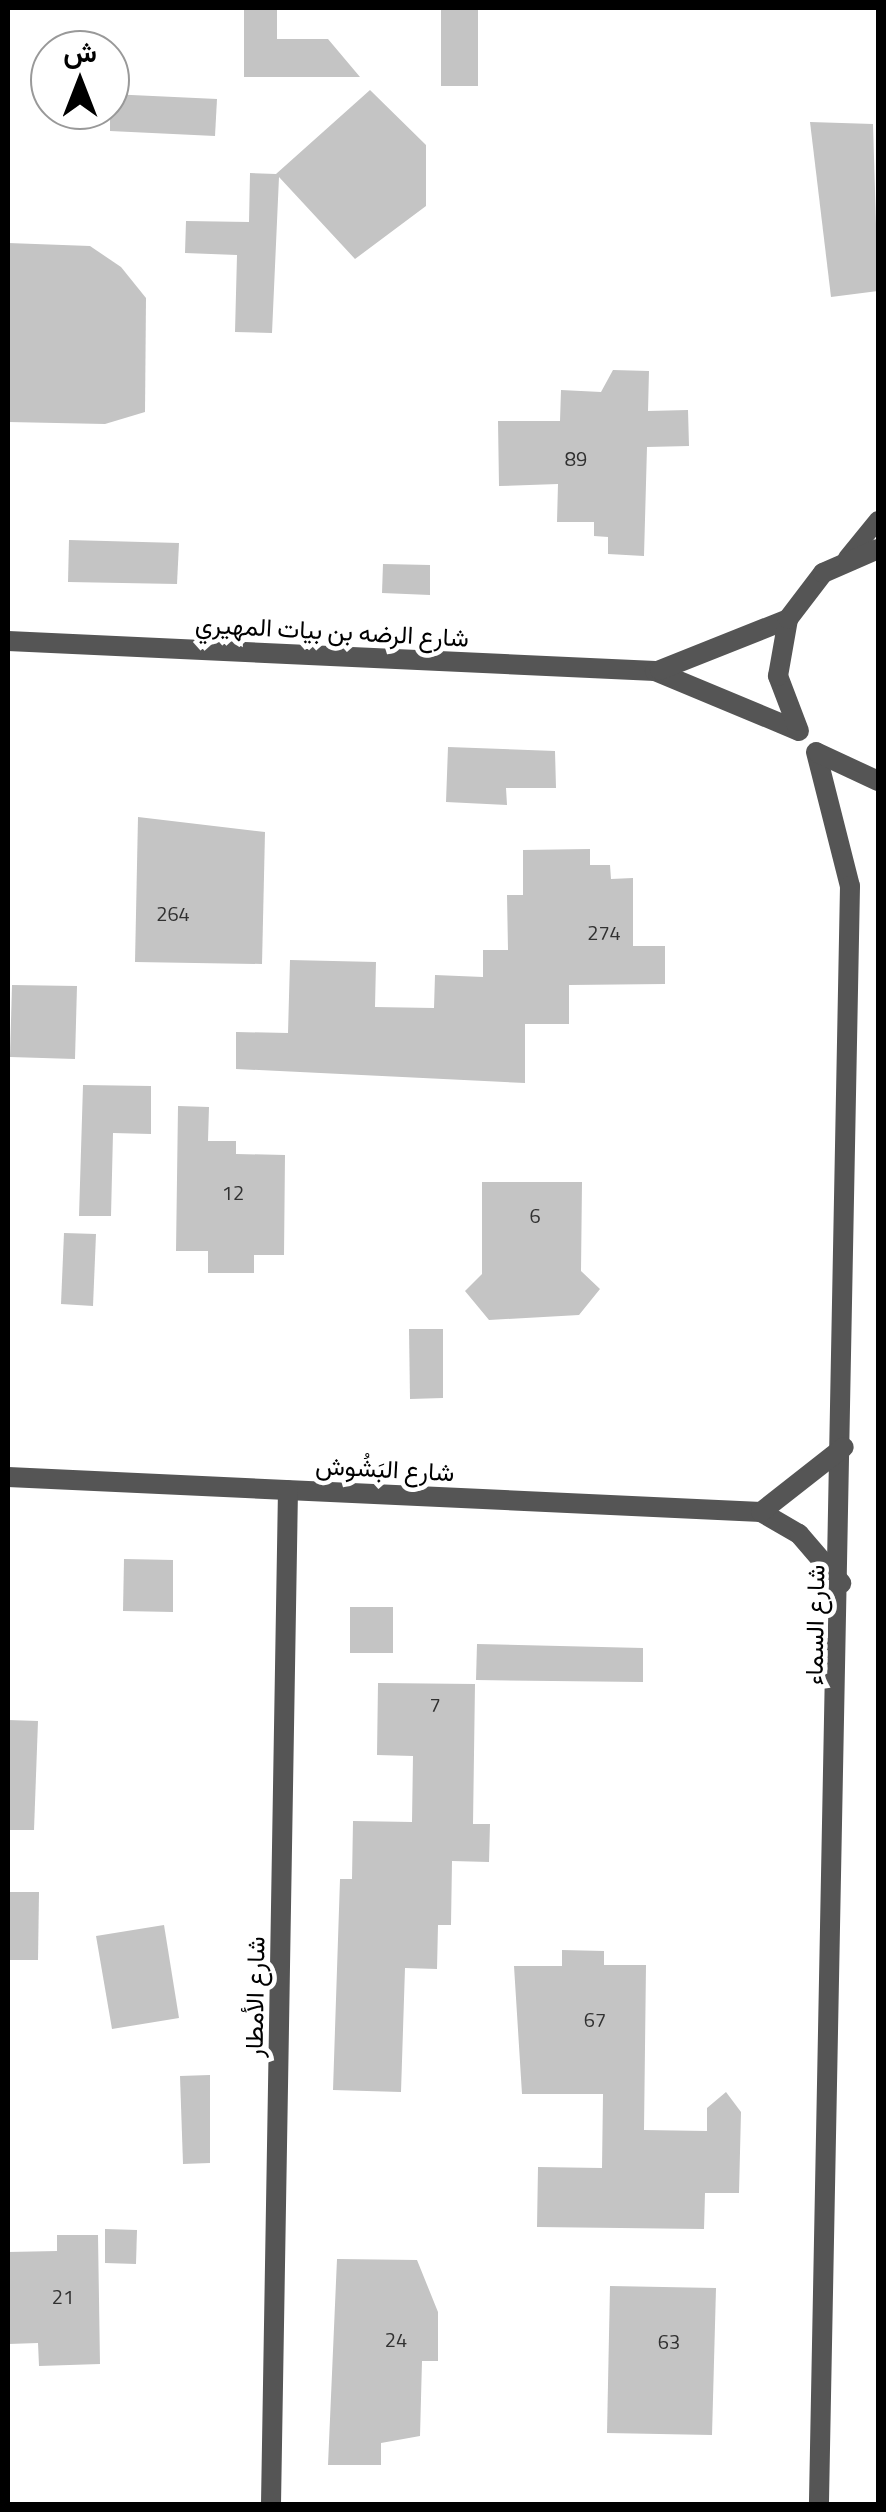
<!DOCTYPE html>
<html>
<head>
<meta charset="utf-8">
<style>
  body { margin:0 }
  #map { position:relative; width:886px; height:2512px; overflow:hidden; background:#fff; font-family:"Titillium Web",Vazirmatn,sans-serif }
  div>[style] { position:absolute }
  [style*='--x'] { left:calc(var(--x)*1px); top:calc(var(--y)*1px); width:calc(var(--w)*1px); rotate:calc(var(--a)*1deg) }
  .building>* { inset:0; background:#c4c4c4 }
  .service>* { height:18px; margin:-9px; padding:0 9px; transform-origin:9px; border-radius:9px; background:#555 }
  .minor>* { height:20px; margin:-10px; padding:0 10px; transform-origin:10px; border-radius:10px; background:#555 }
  span { translate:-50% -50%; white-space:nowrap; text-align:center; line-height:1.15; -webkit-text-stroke:9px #fff; paint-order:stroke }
  .number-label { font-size:20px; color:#313131 }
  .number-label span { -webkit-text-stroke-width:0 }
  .street-label { font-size:25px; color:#000 }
  .frame { position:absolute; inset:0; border:10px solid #000; pointer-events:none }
  .north { position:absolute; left:30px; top:30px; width:100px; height:100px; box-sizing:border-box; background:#fff; border:2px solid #999; border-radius:50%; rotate:0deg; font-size:28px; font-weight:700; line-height:40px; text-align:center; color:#000 }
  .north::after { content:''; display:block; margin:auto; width:35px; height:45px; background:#000; clip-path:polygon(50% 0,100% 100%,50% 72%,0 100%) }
</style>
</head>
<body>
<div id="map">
  <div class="building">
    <i style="clip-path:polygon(244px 8px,277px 8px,277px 39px,328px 39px,360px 77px,244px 77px)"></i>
    <i style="clip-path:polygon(441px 8px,478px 8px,478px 86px,441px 86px)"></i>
    <i style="clip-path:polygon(370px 90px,426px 145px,426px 206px,355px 259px,279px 177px,272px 333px,235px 332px,237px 255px,185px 253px,186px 221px,249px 222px,250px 173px,276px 174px)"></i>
    <i style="clip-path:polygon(110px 94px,217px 99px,215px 136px,110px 131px)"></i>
    <i style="clip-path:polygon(810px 122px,873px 124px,878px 291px,831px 297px)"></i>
    <i style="clip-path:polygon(8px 243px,90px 246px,121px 267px,146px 298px,145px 412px,105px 424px,8px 422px)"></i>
    <i style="clip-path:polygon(613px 370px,649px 371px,648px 411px,688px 410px,689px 446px,647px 447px,644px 556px,608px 554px,608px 537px,594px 536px,594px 522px,557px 522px,558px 484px,499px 486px,498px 421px,560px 421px,561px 390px,601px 392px)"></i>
    <i style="clip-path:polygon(69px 540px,179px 543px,177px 584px,68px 582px)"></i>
    <i style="clip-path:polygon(383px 564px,430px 565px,430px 595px,382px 593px)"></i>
    <i style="clip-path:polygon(448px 747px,555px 751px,556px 788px,506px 788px,507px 805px,446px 802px)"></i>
    <i style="clip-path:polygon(138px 817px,265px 832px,262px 964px,135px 962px)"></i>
    <i style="clip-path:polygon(590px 849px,590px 865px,610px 865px,611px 879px,633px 878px,633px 946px,665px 946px,665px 984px,569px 985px,569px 1024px,525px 1024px,525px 1083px,236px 1069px,236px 1032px,288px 1033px,290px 960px,376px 962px,375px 1007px,434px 1008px,435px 975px,483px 977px,483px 950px,508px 950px,507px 895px,523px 895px,523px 850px)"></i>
    <i style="clip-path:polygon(12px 985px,77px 986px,75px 1059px,10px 1057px)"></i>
    <i style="clip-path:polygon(83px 1085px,151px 1086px,151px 1134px,113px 1133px,111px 1216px,79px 1216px)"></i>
    <i style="clip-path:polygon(178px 1106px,209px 1107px,208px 1141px,236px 1141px,236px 1154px,285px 1155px,284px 1255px,254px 1255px,254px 1273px,208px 1273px,208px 1251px,176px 1251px)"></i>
    <i style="clip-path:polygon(482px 1182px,582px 1182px,581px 1271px,600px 1289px,579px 1315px,489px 1320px,465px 1291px,482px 1274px)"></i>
    <i style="clip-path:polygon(64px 1233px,96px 1234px,93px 1306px,61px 1304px)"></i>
    <i style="clip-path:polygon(409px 1329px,443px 1329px,443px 1398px,410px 1399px)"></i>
    <i style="clip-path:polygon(124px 1559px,173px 1560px,173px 1612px,123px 1611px)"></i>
    <i style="clip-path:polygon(350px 1607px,393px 1607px,393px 1653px,350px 1653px)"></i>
    <i style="clip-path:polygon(477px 1644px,643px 1648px,643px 1682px,476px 1680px)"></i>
    <i style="clip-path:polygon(378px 1683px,475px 1684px,473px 1824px,490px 1824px,489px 1862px,452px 1861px,451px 1925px,438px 1925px,437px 1969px,405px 1968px,401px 2092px,333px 2090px,340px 1879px,352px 1879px,353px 1821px,412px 1822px,413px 1756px,377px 1755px)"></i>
    <i style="clip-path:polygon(8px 1720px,38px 1721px,34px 1830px,8px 1830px)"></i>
    <i style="clip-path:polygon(8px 1892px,39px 1892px,38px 1960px,8px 1960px)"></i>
    <i style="clip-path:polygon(164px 1925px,179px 2018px,112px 2029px,96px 1936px)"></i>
    <i style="clip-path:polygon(562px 1950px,604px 1951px,604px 1965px,646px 1965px,644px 2130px,707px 2131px,707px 2108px,726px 2092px,741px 2112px,739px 2193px,705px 2193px,704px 2229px,537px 2227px,538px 2167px,602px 2168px,603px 2094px,522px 2094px,514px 1966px,562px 1966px)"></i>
    <i style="clip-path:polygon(210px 2075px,210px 2163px,183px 2164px,180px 2076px)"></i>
    <i style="clip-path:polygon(105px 2229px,137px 2230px,136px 2264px,105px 2263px)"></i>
    <i style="clip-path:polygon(57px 2235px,98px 2235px,100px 2364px,39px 2366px,38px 2343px,8px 2344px,8px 2252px,57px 2251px)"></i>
    <i style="clip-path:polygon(337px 2259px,417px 2260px,438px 2312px,438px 2361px,422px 2361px,420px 2436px,381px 2443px,381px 2465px,328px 2465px)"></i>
    <i style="clip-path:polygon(610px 2286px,716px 2288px,712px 2435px,607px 2433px)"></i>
  </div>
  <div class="service">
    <i style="--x:847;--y:558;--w:49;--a:-50.8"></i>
  </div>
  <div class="minor">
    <i style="--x:8;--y:641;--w:648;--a:2.65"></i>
    <i style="--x:655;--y:671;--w:154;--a:22.6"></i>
    <i style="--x:660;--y:670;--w:138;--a:-21.7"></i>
    <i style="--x:799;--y:731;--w:59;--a:-110.9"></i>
    <i style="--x:778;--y:676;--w:58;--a:-80"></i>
    <i style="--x:788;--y:619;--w:58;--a:-52.7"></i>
    <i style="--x:823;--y:573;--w:60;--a:-23.6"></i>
    <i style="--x:816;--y:752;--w:138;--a:75.8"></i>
    <i style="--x:850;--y:886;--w:1618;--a:91.1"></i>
    <i style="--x:818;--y:753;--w:66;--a:25"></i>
    <i style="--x:8;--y:1477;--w:754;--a:2.66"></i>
    <i style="--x:761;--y:1512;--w:44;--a:30.1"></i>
    <i style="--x:799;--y:1534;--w:65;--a:49.4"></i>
    <i style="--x:761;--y:1512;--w:105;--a:-38.1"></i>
    <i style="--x:271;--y:2504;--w:1014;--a:-89.04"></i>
  </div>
  <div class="number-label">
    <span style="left:576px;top:458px">89</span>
    <span style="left:173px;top:913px">264</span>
    <span style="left:604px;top:932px">274</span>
    <span style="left:233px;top:1192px">12</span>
    <span style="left:535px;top:1215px">6</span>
    <span style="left:435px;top:1704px">7</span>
    <span style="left:595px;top:2019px">67</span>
    <span style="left:63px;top:2296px">21</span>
    <span style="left:396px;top:2339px">24</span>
    <span style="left:669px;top:2341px">63</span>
  </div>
  <div class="street-label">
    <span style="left:332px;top:631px;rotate:3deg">شارع الرضه بن بيات المهيري</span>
    <span style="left:385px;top:1469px;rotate:3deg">شارع البَشُوش</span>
    <span style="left:815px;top:1625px;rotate:-89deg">شارع السماء</span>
    <span style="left:255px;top:1997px;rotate:-89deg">شارع الأمطار</span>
  </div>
  <div class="frame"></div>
  <div class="north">ش</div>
</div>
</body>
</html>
